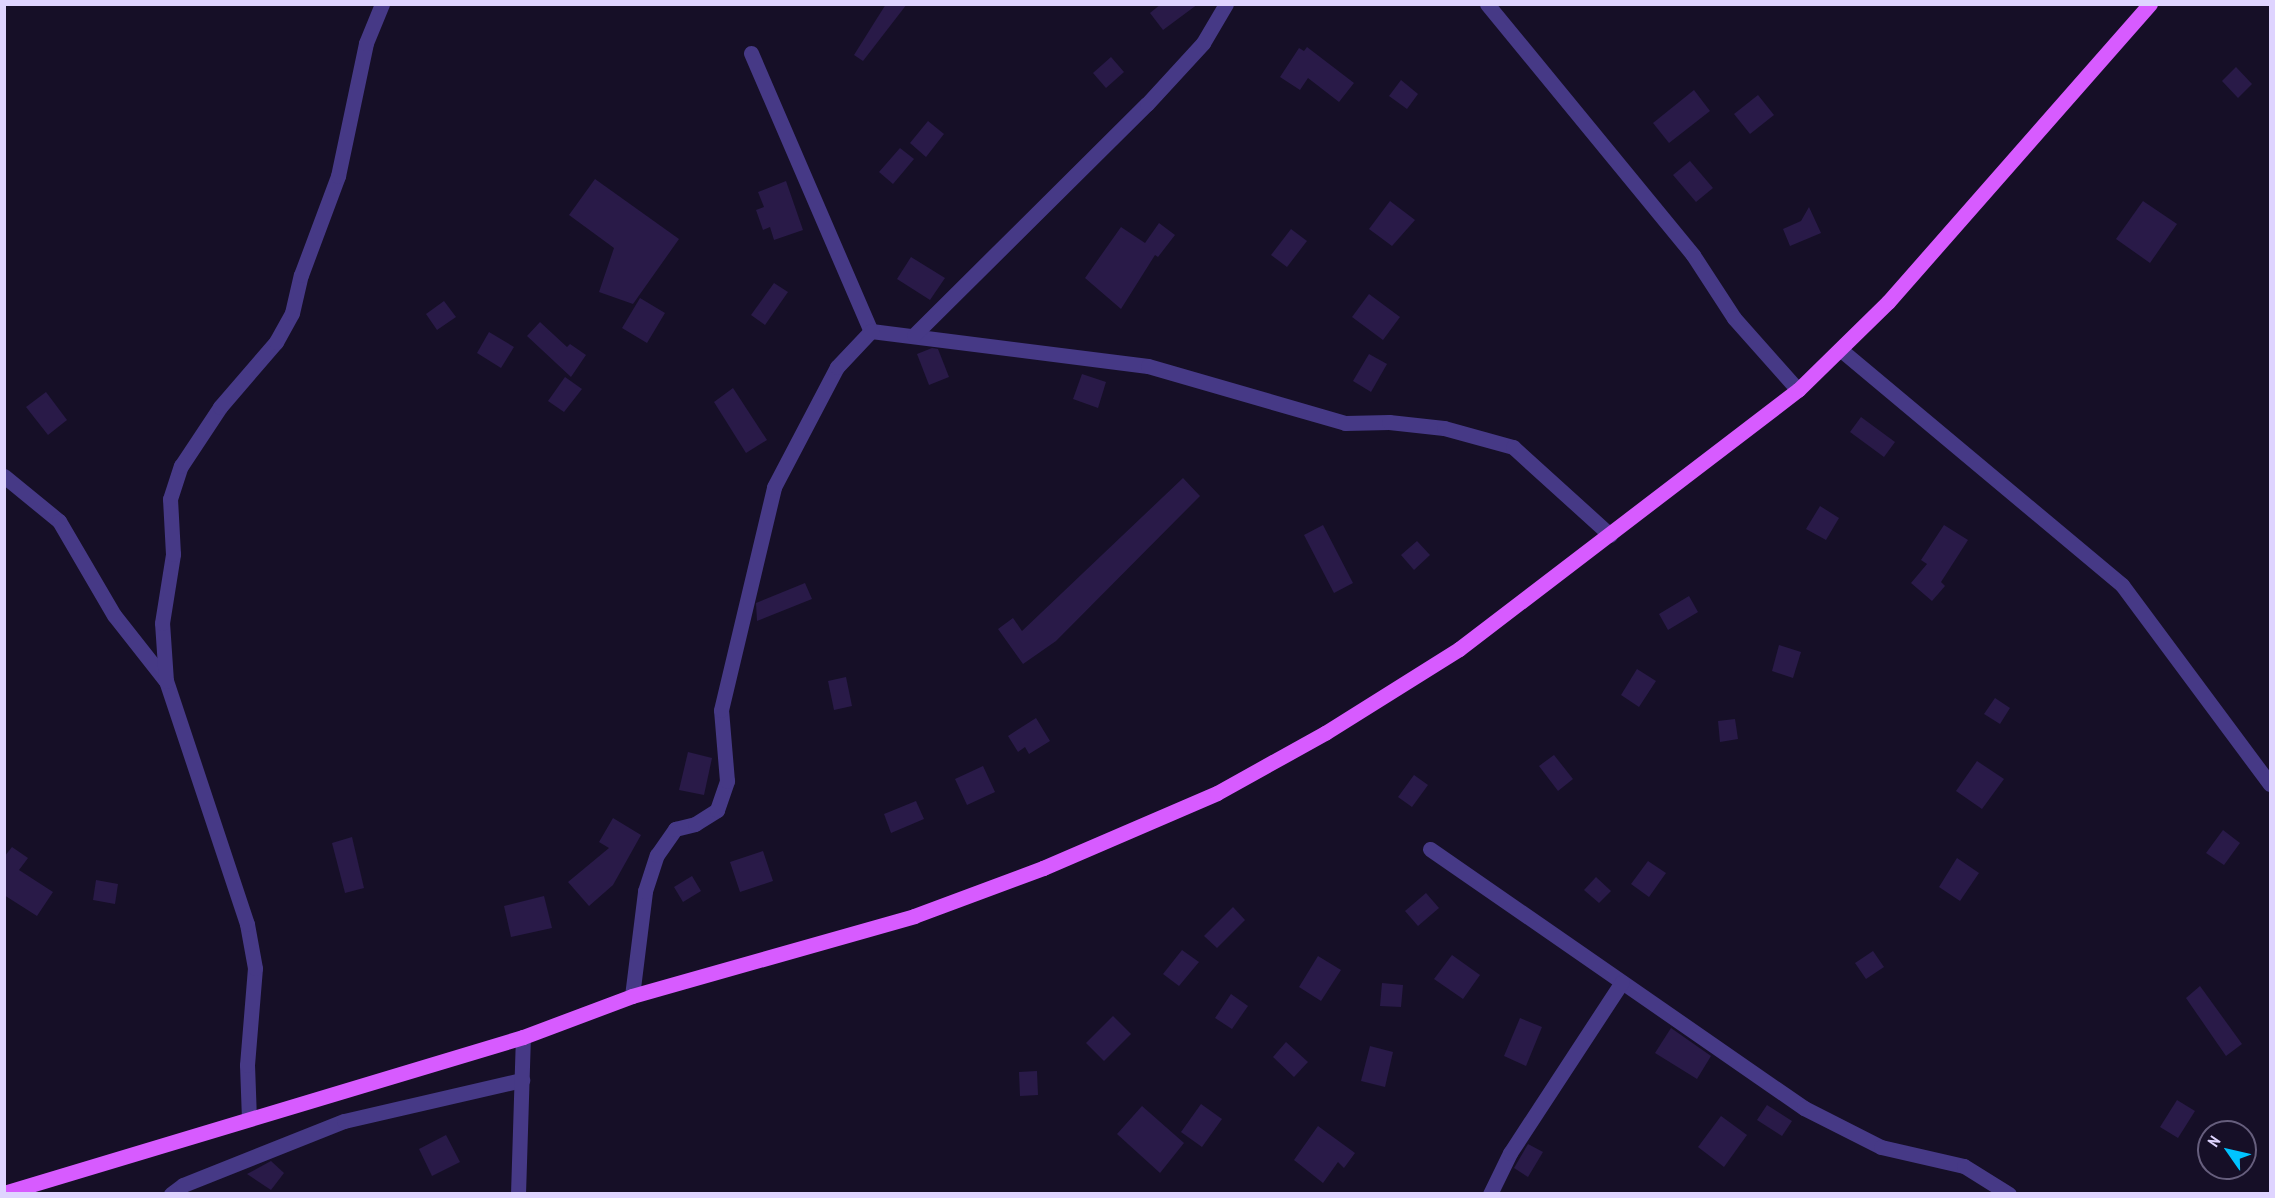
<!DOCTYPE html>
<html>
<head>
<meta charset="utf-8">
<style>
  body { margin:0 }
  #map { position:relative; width:2275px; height:1198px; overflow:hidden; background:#160f27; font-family:"PT Sans Narrow",sans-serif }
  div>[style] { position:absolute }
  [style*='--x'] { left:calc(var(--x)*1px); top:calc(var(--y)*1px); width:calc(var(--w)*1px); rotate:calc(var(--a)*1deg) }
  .building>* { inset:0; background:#291a48 }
  .minor>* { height:15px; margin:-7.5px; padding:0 7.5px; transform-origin:7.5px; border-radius:7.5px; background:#463986 }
  .major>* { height:15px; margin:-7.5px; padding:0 7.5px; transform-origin:7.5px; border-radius:7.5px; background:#d75bff }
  span { translate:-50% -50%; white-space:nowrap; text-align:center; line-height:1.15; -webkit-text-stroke:5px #160f27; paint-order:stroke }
  .frame { position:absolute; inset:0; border:6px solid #dfd4ff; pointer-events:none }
  .north { position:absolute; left:2197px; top:1120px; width:60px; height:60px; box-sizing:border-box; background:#160f27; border:2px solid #665e7d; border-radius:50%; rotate:304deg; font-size:16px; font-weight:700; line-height:24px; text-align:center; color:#dfd4ff }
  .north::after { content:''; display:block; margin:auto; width:21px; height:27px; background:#00c4ff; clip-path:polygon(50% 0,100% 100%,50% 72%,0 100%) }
</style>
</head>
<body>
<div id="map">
  <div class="building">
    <i style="clip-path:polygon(886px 4px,907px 4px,863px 61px,854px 55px)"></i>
    <i style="clip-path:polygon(1161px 4px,1198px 4px,1163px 30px,1150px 13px)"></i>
    <i style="clip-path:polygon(1307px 47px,1354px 83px,1339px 102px,1308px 78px,1300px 90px,1280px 77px,1299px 48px,1304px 51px)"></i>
    <i style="clip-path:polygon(1111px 57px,1124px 72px,1106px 88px,1093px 73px)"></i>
    <i style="clip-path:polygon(2236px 67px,2252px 84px,2238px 98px,2222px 81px)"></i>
    <i style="clip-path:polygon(1401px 80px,1418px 94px,1407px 109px,1389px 96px)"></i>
    <i style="clip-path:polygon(1694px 90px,1710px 111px,1669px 143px,1653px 123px)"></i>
    <i style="clip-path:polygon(1758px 95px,1774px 115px,1750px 134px,1734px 114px)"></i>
    <i style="clip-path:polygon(928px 121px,944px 134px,926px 157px,910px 143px)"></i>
    <i style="clip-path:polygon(900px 148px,914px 159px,893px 184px,879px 172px)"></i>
    <i style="clip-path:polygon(1690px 161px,1713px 188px,1696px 202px,1673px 175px)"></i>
    <i style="clip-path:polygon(595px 179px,679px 239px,633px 304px,599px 292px,614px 248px,569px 215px)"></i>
    <i style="clip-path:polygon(786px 181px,803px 230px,774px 240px,770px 227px,763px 230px,756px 210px,764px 207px,758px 192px)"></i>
    <i style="clip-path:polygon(1390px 201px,1415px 220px,1392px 246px,1369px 229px)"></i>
    <i style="clip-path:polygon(2143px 201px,2177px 224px,2150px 263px,2116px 239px)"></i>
    <i style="clip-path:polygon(1809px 207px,1821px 233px,1790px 246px,1783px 229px,1801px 221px)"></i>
    <i style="clip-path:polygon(1159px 223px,1175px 235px,1158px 257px,1155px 255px,1121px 309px,1085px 278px,1121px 227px,1145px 243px)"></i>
    <i style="clip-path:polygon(1291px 229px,1307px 241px,1287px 267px,1271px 255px)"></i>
    <i style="clip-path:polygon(911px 257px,945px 278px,930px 300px,897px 279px)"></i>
    <i style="clip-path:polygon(774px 283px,788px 292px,765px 325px,751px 315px)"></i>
    <i style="clip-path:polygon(1369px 294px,1400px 317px,1383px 340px,1352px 317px)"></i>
    <i style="clip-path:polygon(640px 298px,665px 313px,647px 343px,622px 328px)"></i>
    <i style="clip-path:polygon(444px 301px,456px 317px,437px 330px,426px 314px)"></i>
    <i style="clip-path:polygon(540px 322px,567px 347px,570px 344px,586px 355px,571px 377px,527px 336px)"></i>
    <i style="clip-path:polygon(489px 332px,514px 347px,501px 368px,477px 353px)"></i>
    <i style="clip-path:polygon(932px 348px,938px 349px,949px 377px,929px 385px,917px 354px)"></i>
    <i style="clip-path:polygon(1369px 354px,1387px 364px,1371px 392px,1353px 381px)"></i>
    <i style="clip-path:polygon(1082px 374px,1106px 382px,1098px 408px,1073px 399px)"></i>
    <i style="clip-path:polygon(565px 377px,582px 389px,564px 412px,548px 401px)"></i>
    <i style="clip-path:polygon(733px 388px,767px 440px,746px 453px,714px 402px)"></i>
    <i style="clip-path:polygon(46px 392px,67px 420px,48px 435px,26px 407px)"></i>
    <i style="clip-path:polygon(1861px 417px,1895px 442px,1884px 457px,1850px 432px)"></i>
    <i style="clip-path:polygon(1183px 478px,1200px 496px,1056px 641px,1023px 664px,998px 629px,1013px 618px,1022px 631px)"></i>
    <i style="clip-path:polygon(1820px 506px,1839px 518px,1826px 540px,1806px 529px)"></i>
    <i style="clip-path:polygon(1323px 525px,1353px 583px,1334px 593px,1304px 535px)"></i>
    <i style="clip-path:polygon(1944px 525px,1968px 540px,1941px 582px,1945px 586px,1932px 601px,1911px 583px,1927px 564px,1921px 560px)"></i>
    <i style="clip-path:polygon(1417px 541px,1430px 555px,1414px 570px,1401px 555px)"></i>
    <i style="clip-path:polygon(805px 583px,812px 599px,757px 621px,756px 603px)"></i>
    <i style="clip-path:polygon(1689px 596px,1698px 612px,1668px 630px,1659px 614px)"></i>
    <i style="clip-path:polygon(1779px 645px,1801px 652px,1793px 678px,1772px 671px)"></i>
    <i style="clip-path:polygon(1637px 669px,1656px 681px,1639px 707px,1621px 695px)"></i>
    <i style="clip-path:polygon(846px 677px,852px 706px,834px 710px,828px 681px)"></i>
    <i style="clip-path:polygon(1995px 698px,2010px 708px,2000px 724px,1984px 714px)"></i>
    <i style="clip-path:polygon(1036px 718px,1050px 741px,1029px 754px,1025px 747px,1018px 752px,1008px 736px)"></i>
    <i style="clip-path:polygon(1735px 719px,1738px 739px,1720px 742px,1718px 721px)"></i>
    <i style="clip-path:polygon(688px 752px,712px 758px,704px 795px,679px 790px)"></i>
    <i style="clip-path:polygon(1554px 755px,1573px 779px,1558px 791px,1539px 766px)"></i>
    <i style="clip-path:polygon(1977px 761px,2004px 779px,1982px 809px,1956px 791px)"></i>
    <i style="clip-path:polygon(983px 766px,995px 792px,967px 805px,955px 779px)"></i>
    <i style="clip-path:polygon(1414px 775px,1428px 785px,1412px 807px,1398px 797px)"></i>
    <i style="clip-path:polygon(916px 801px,924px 819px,891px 833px,884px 814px)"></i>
    <i style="clip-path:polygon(613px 818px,641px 835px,613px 885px,589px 906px,568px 882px,609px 848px,599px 842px)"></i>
    <i style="clip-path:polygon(2223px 830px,2240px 843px,2224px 865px,2206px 853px)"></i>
    <i style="clip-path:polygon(352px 837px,364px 888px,345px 893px,332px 843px)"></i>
    <i style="clip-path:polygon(12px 847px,28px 858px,19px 870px,53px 892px,37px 916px,4px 895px,4px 857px)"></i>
    <i style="clip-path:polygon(763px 851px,773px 881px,740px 892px,730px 862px)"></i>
    <i style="clip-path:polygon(1957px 858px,1979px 873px,1960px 901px,1939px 887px)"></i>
    <i style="clip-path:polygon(1648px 861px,1666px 873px,1649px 897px,1631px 884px)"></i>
    <i style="clip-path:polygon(692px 876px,701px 891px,683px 902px,674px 887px)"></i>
    <i style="clip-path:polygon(1596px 877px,1611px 891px,1599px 903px,1584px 890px)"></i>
    <i style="clip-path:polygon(96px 880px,118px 884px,115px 904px,93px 900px)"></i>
    <i style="clip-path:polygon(1426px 893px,1439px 908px,1418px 926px,1405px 911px)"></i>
    <i style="clip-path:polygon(544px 896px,552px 928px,511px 937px,504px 906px)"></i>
    <i style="clip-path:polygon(1233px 907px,1245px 920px,1217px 948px,1204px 936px)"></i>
    <i style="clip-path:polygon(1182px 950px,1199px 962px,1179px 986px,1163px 974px)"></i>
    <i style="clip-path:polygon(1873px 951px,1884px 967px,1866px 979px,1855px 963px)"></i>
    <i style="clip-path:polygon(1452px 955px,1480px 975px,1463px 999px,1434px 979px)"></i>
    <i style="clip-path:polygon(1318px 956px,1341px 970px,1321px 1001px,1299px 987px)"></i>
    <i style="clip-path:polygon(1382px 983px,1403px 985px,1401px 1007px,1380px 1006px)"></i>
    <i style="clip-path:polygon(2200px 986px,2242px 1044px,2226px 1056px,2186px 998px)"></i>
    <i style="clip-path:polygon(1231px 994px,1248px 1006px,1232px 1029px,1215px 1018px)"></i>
    <i style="clip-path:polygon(1113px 1016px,1131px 1034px,1104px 1061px,1086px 1043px)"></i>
    <i style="clip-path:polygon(1520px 1018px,1542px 1027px,1526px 1066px,1504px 1056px)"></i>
    <i style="clip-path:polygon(1671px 1028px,1711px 1056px,1697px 1079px,1655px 1053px)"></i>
    <i style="clip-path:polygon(1286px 1042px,1308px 1062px,1294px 1077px,1273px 1057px)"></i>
    <i style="clip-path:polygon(1370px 1046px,1393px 1052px,1385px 1087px,1361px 1081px)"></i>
    <i style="clip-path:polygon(1037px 1071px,1038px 1095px,1020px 1096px,1019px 1072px)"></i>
    <i style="clip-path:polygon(2177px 1100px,2195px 1111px,2178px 1138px,2160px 1127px)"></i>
    <i style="clip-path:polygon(1201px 1104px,1222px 1119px,1202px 1147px,1181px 1132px)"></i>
    <i style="clip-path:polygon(1767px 1105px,1792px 1121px,1782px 1136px,1757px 1120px)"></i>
    <i style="clip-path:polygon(1142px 1106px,1184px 1143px,1160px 1173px,1117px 1134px)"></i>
    <i style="clip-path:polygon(1721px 1116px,1747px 1135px,1724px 1167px,1698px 1147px)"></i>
    <i style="clip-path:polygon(1318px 1126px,1355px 1153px,1344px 1168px,1338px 1162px,1323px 1183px,1294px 1160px)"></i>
    <i style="clip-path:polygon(446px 1135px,460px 1162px,432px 1176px,419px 1149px)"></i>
    <i style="clip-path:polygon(1528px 1144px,1543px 1152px,1528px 1177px,1514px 1168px)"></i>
    <i style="clip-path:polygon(271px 1161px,284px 1173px,271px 1190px,247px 1174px)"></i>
  </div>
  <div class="minor">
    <i style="--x:1487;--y:4;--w:325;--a:50.6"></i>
    <i style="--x:1693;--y:255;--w:75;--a:56.9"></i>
    <i style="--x:1734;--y:318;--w:96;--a:48.4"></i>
    <i style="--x:751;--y:53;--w:303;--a:66.7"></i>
    <i style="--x:871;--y:331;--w:279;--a:7.2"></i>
    <i style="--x:1148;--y:366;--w:205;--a:16.1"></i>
    <i style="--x:1345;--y:423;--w:44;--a:-1.3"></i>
    <i style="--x:1389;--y:422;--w:55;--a:6.2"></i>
    <i style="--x:1444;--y:428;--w:72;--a:15.4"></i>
    <i style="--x:1513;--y:447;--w:131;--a:42.2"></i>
    <i style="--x:914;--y:335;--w:328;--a:-44.8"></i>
    <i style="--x:1147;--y:104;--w:83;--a:-47.4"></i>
    <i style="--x:1203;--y:43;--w:45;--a:-59.5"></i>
    <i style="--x:1841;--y:350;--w:366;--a:39.9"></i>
    <i style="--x:2122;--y:585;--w:248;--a:53.4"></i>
    <i style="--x:4;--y:476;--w:71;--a:39.3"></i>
    <i style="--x:59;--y:521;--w:109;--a:59.7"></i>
    <i style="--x:114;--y:615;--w:84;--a:51.8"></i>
    <i style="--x:1430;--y:849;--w:455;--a:34.7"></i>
    <i style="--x:1804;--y:1108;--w:86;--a:26.9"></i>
    <i style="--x:1881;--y:1147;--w:85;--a:12.9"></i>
    <i style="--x:1964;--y:1166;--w:53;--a:31.9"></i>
    <i style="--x:632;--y:996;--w:106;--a:-82.9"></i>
    <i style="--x:645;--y:891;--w:38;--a:-72"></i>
    <i style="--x:657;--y:855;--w:32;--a:-55"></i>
    <i style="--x:675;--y:829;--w:21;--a:-14"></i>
    <i style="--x:695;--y:824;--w:26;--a:-32"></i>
    <i style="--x:717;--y:810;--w:31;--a:-71"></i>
    <i style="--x:727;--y:781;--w:71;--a:-94.8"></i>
    <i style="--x:721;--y:710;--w:229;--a:-76.6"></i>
    <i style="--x:774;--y:487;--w:136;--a:-62.3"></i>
    <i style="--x:837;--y:367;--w:50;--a:-46.6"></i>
    <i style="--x:249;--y:1119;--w:54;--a:-92.1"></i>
    <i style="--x:247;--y:1065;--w:97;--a:-85.3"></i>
    <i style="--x:255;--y:968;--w:45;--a:-100.3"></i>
    <i style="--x:247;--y:924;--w:256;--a:-108.4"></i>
    <i style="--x:166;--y:681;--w:58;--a:-93.9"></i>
    <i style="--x:162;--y:623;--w:70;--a:-80.9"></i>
    <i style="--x:173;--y:554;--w:55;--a:-93.1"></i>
    <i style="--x:170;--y:499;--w:35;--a:-72"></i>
    <i style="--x:181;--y:466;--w:71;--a:-56.5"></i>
    <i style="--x:220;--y:407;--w:86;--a:-49.3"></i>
    <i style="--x:276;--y:342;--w:33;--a:-61"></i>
    <i style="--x:292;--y:313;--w:39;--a:-77"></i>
    <i style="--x:301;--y:275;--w:106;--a:-69.5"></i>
    <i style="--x:338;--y:176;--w:136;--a:-78.1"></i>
    <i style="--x:366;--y:43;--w:42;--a:-67.7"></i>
    <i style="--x:171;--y:1194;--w:15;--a:-37"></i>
    <i style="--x:183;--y:1185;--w:173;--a:-21.7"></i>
    <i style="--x:344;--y:1121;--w:183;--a:-13"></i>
    <i style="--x:518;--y:1194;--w:157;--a:-88.2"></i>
    <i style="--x:1490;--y:1194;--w:46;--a:-64"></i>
    <i style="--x:1510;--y:1153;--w:204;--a:-56.8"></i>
  </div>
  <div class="major">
    <i style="--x:4;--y:1193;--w:542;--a:-16.73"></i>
    <i style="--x:523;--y:1037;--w:116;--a:-20.6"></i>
    <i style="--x:632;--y:996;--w:293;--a:-15.8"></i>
    <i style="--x:914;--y:916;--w:138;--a:-20.4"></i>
    <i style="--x:1043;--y:868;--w:189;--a:-23.3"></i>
    <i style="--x:1217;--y:793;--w:124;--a:-29.1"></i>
    <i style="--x:1325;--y:733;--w:158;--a:-32.1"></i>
    <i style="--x:1459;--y:649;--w:427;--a:-37.4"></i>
    <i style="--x:1798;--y:390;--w:126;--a:-44.4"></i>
    <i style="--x:1888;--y:302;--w:397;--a:-48.7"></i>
  </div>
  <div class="frame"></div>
  <div class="north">N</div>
</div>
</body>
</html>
